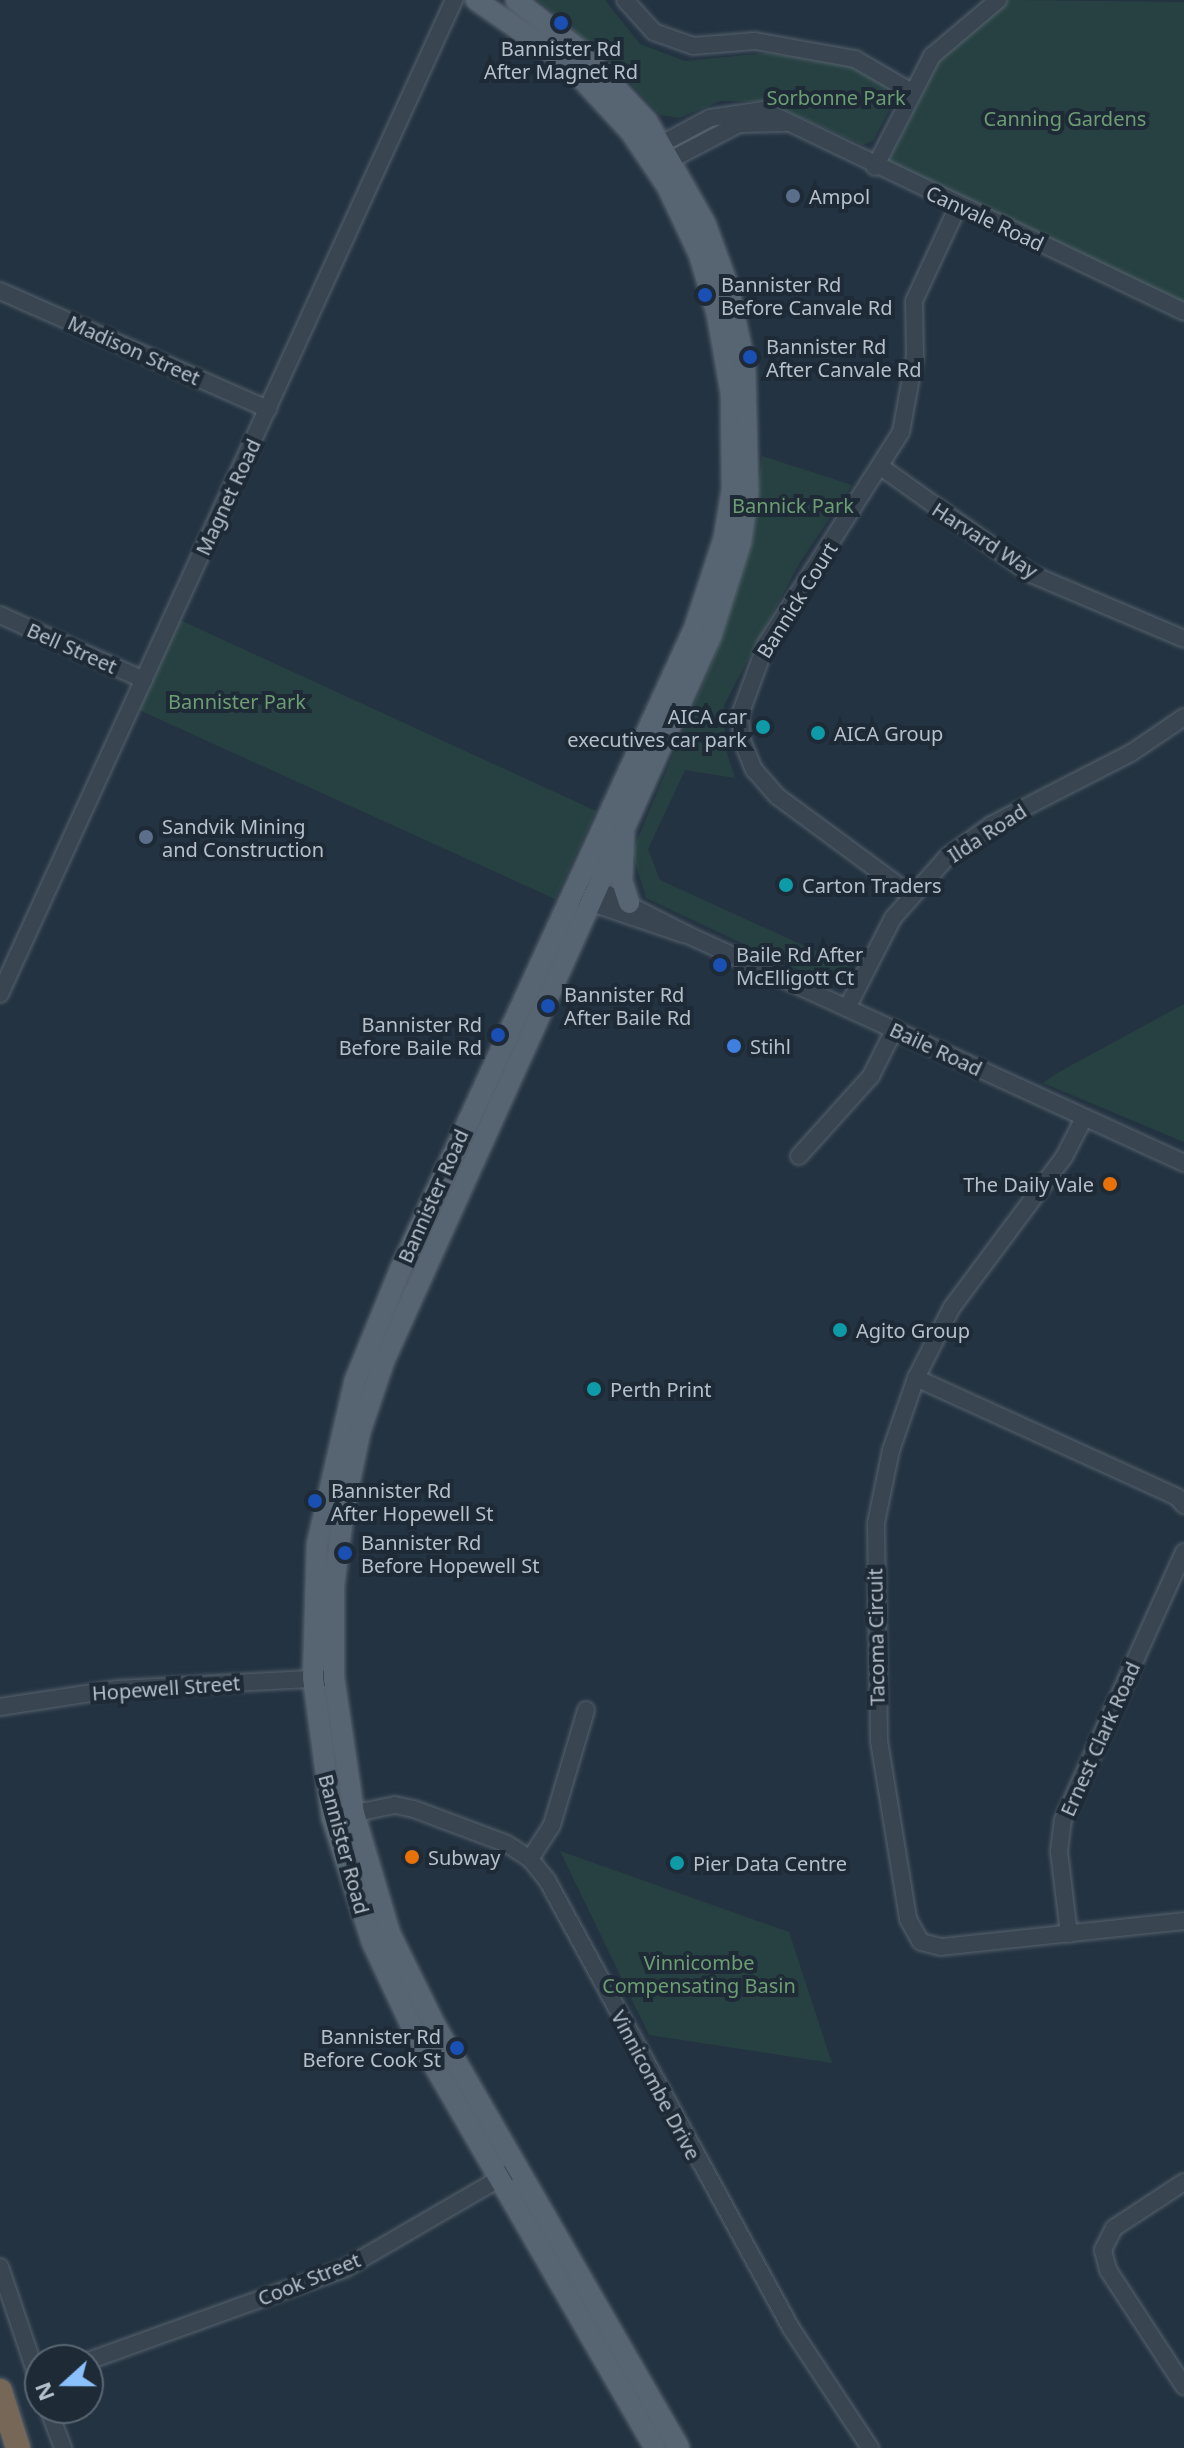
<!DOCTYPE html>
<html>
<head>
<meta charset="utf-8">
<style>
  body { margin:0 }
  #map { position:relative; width:1184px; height:2448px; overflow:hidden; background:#243341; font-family:"Noto Sans",sans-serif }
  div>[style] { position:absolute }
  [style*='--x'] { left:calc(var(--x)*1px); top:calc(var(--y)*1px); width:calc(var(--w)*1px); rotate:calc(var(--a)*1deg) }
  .green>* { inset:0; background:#274142 }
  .roads { filter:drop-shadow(0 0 2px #57636e) drop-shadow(0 0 2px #57636e) }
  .minor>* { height:16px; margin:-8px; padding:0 8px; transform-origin:8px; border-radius:8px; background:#394551 }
  .major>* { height:20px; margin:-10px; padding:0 10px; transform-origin:10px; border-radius:10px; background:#576471 }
  .highway>* { height:24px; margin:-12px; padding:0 12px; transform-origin:12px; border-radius:12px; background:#776756 }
  .dots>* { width:22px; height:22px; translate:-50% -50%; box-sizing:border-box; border:4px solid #1e2a36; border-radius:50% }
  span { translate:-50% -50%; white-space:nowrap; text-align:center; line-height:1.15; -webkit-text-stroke:8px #1e2a36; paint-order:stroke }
  .poi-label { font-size:20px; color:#b5c0cb }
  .left { translate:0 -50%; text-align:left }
  .right { translate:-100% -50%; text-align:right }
  .park-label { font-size:20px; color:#6c9d73 }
  .street-label { font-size:20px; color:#b5c0cb }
  .north { position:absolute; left:24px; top:2344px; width:80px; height:80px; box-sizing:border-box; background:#1e2a36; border:2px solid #5a6672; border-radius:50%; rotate:249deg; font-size:22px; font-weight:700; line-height:32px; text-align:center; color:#b5c0cb }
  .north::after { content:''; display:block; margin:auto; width:28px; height:36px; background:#8ac0fb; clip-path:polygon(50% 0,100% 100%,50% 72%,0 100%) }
</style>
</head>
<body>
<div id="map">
  <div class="green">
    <i style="clip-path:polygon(538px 0,605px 0,640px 44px,685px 61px,766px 53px,849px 65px,888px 87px,895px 99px,873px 141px,863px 145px,764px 101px,721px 101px,679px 118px,660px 115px,616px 67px)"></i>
    <i style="clip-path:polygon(1009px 0,1184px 2px,1184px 305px,887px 164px,939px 61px,987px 10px)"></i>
    <i style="clip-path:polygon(762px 456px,852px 485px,799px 564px,724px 705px,725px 747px,735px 778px,685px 770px,648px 849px,660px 880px,853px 968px,845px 981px,832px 986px,646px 898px,632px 852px,714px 658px,752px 538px)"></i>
    <i style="clip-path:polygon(180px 620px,596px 811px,555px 899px,139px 710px)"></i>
    <i style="clip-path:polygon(1184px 1004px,1184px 1142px,1043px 1083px,1059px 1072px)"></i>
    <i style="clip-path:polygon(560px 1851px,789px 1932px,832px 2063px,649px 2035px)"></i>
  </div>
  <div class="roads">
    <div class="minor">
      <i style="--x:625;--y:0;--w:43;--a:47.8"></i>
      <i style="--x:654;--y:32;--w:41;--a:19.7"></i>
      <i style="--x:693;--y:46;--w:62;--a:-4.6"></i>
      <i style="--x:755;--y:41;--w:102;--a:10.2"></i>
      <i style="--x:855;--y:59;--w:66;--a:30.1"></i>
      <i style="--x:652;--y:149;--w:66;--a:-28.1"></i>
      <i style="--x:710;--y:118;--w:54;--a:-8.6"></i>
      <i style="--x:763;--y:110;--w:467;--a:25.6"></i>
      <i style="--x:659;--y:166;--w:90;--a:-27.7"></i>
      <i style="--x:739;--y:124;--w:46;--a:-1.2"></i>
      <i style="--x:875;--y:167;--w:125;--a:-62.8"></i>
      <i style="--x:932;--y:56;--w:87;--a:-40.3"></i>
      <i style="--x:0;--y:291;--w:293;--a:23.8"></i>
      <i style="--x:881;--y:467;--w:184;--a:35.5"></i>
      <i style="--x:1031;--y:574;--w:166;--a:23"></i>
      <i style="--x:0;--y:615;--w:158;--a:24.3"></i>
      <i style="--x:588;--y:884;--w:112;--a:27"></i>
      <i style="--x:688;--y:935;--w:546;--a:24.69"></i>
      <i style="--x:910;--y:894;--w:165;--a:-143.6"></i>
      <i style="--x:777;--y:796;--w:35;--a:-131"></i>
      <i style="--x:754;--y:770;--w:32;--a:-112"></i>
      <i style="--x:742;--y:740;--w:25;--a:-95"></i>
      <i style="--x:740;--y:715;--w:76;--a:-69.9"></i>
      <i style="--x:766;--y:644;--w:251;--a:-57.5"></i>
      <i style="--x:901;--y:432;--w:77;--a:-79.6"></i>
      <i style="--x:915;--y:356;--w:55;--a:-91"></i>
      <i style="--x:914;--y:301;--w:105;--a:-65.1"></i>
      <i style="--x:580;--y:899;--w:109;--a:18.8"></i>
      <i style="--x:0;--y:994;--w:1093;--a:-65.45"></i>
      <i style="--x:847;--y:1008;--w:101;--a:-62.9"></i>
      <i style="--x:893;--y:918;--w:80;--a:-48.5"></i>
      <i style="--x:946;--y:858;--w:56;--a:-36.3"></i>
      <i style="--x:991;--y:825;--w:157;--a:-27.2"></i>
      <i style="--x:1131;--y:753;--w:64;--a:-34.2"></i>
      <i style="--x:1084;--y:1118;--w:44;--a:117.1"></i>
      <i style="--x:1064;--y:1157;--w:187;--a:126.7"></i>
      <i style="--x:952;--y:1307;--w:80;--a:116.9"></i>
      <i style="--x:916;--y:1378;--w:76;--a:109.1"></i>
      <i style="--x:891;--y:1450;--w:75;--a:101.6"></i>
      <i style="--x:876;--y:1523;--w:218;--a:89.2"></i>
      <i style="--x:879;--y:1741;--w:180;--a:80.7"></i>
      <i style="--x:908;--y:1919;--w:26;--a:61"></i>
      <i style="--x:921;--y:1942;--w:21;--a:14"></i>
      <i style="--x:941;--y:1947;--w:244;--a:-6.1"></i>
      <i style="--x:799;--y:1156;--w:108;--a:-48"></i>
      <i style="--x:871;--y:1076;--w:51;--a:-63.4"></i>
      <i style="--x:916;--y:1378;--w:287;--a:24.5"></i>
      <i style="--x:1177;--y:1497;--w:11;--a:49"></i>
      <i style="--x:0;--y:1707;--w:118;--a:-8.7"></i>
      <i style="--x:117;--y:1689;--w:207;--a:-3"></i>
      <i style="--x:332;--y:1818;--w:64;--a:-11.7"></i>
      <i style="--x:395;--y:1805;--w:19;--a:12"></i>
      <i style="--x:414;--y:1809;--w:99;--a:20.6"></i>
      <i style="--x:507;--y:1844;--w:27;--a:33"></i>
      <i style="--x:530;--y:1859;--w:27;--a:51"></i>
      <i style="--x:547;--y:1880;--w:510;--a:61.43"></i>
      <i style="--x:791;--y:2328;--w:144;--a:56.6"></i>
      <i style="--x:530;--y:1859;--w:40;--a:-57.1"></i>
      <i style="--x:552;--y:1825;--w:120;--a:-73.5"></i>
      <i style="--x:1069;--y:1934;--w:84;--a:-96.9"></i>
      <i style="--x:1059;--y:1851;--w:31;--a:-83"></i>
      <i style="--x:1063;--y:1820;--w:294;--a:-65.7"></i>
      <i style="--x:1184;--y:2182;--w:84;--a:146.7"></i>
      <i style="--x:1114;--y:2228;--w:25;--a:117"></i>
      <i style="--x:1103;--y:2250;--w:21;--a:76"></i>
      <i style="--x:1108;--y:2270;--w:139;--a:56.8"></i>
      <i style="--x:0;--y:2267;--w:125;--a:71.3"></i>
      <i style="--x:88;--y:2361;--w:272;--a:-19.8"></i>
      <i style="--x:344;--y:2269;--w:191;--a:-30.2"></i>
      <i style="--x:48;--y:2408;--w:43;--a:69.4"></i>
    </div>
    <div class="major">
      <i style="--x:476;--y:0;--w:109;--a:34.6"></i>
      <i style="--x:566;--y:62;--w:94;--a:47.2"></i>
      <i style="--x:630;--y:131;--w:66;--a:56.1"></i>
      <i style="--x:667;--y:186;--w:75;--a:64.8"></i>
      <i style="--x:699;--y:254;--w:63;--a:73.3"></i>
      <i style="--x:717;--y:314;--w:80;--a:80"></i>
      <i style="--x:731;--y:393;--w:97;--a:89.4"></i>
      <i style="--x:732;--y:490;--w:49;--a:99.5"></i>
      <i style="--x:724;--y:538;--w:96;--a:108.2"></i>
      <i style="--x:694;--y:629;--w:705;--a:114.64"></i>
      <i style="--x:400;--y:1270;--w:119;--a:112.2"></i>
      <i style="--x:355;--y:1380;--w:168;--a:103"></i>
      <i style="--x:317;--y:1544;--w:134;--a:91.7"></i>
      <i style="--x:313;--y:1678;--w:141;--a:82.3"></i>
      <i style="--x:332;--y:1818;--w:130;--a:72.1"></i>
      <i style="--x:372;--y:1942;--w:96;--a:64.8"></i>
      <i style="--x:413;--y:2029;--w:484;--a:60"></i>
      <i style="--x:516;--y:0;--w:83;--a:38.1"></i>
      <i style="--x:581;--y:51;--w:96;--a:46.7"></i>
      <i style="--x:647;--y:121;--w:117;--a:60.4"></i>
      <i style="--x:705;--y:223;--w:67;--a:69.9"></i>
      <i style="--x:728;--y:286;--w:81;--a:77.9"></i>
      <i style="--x:745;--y:365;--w:127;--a:88.6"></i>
      <i style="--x:748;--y:492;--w:50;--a:98"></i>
      <i style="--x:741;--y:542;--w:99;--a:107.7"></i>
      <i style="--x:711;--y:636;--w:795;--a:114.28"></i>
      <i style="--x:384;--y:1361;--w:75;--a:108.7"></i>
      <i style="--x:360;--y:1432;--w:79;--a:101.7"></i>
      <i style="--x:344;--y:1509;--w:77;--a:97.5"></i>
      <i style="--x:334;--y:1585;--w:93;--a:90"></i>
      <i style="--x:334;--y:1678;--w:136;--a:81.6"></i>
      <i style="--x:354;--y:1813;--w:126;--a:73.4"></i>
      <i style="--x:390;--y:1934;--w:102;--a:63.7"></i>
      <i style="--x:435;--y:2025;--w:488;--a:60"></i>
      <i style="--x:624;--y:835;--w:46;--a:92.5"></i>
      <i style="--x:622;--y:881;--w:23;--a:72"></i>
    </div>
    <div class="highway">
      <i style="--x:0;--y:2391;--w:60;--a:72.5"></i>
    </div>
  </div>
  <div class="dots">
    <i style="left:561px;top:23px;background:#1a4fb4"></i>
    <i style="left:793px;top:196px;background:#5c6f8a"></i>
    <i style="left:705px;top:295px;background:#1a4fb4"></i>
    <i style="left:750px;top:357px;background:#1a4fb4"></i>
    <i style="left:763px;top:727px;background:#0f9aa8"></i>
    <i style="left:818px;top:733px;background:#0f9aa8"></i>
    <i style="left:146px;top:837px;background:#5c6f8a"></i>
    <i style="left:786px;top:885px;background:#0f9aa8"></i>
    <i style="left:720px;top:965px;background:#1a4fb4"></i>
    <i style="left:548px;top:1006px;background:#1a4fb4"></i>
    <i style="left:498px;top:1035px;background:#1a4fb4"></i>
    <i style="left:734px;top:1046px;background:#3f7fe0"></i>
    <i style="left:1110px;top:1184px;background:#e8710a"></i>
    <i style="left:840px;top:1330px;background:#0f9aa8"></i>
    <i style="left:594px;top:1389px;background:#0f9aa8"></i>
    <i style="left:315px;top:1501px;background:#1a4fb4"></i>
    <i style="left:345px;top:1553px;background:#1a4fb4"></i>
    <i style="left:412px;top:1857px;background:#e8710a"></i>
    <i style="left:677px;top:1863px;background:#0f9aa8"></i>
    <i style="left:457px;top:2048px;background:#1a4fb4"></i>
  </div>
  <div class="poi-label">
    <span style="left:561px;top:60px">Bannister Rd<br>After Magnet Rd</span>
    <span class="left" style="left:809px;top:196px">Ampol</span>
    <span class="left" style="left:721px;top:296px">Bannister Rd<br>Before Canvale Rd</span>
    <span class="left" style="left:766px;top:358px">Bannister Rd<br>After Canvale Rd</span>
    <span class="right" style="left:747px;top:728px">AICA car<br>executives car park</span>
    <span class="left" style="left:834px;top:733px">AICA Group</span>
    <span class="left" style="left:162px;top:838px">Sandvik Mining<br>and Construction</span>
    <span class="left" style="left:802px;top:885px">Carton Traders</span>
    <span class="left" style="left:736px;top:966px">Baile Rd After<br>McElligott Ct</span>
    <span class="left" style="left:564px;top:1006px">Bannister Rd<br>After Baile Rd</span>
    <span class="right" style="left:482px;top:1036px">Bannister Rd<br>Before Baile Rd</span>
    <span class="left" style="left:750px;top:1046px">Stihl</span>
    <span class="right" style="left:1094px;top:1184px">The Daily Vale</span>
    <span class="left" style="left:856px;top:1330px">Agito Group</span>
    <span class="left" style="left:610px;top:1389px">Perth Print</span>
    <span class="left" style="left:331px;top:1502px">Bannister Rd<br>After Hopewell St</span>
    <span class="left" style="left:361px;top:1554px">Bannister Rd<br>Before Hopewell St</span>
    <span class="left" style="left:428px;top:1857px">Subway</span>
    <span class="left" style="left:693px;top:1863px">Pier Data Centre</span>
    <span class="right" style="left:441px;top:2048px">Bannister Rd<br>Before Cook St</span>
  </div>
  <div class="park-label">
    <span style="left:836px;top:97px">Sorbonne Park</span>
    <span style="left:1065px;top:118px">Canning Gardens</span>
    <span style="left:793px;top:505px">Bannick Park</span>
    <span style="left:237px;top:701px">Bannister Park</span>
    <span style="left:699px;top:1974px">Vinnicombe<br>Compensating Basin</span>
  </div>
  <div class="street-label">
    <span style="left:985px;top:218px;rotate:25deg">Canvale Road</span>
    <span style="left:134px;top:350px;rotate:24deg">Madison Street</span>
    <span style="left:228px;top:497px;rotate:-65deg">Magnet Road</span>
    <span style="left:985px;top:540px;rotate:33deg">Harvard Way</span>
    <span style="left:797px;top:600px;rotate:-58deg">Bannick Court</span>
    <span style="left:72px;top:648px;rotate:24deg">Bell Street</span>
    <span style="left:987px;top:833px;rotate:-33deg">Ilda Road</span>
    <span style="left:936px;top:1049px;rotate:25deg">Baile Road</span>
    <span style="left:433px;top:1196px;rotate:-66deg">Bannister Road</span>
    <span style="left:876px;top:1637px;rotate:-91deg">Tacoma Circuit</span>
    <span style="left:166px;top:1688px;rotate:-4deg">Hopewell Street</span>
    <span style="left:1100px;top:1739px;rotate:-66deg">Ernest Clark Road</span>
    <span style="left:344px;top:1844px;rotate:75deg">Bannister Road</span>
    <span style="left:656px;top:2085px;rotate:62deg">Vinnicombe Drive</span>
    <span style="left:309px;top:2279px;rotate:-22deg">Cook Street</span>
  </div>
  <div class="north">N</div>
</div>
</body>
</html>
